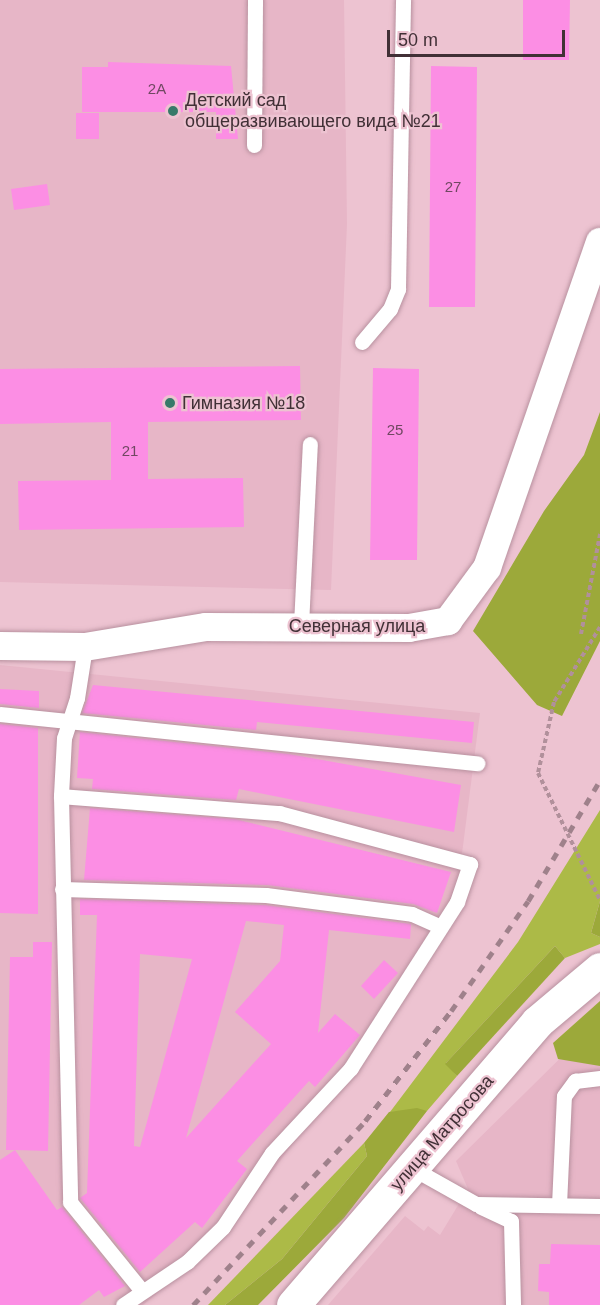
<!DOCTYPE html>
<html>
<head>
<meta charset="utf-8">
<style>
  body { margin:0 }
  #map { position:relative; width:600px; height:1305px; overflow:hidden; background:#edc3d1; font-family:Helvetica,sans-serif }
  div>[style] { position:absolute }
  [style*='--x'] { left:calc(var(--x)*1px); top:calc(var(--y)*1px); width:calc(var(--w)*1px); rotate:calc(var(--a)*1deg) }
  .built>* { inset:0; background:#e7b6c7 }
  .green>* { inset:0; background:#acba47 }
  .forest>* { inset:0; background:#9ca93a }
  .building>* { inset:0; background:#fc8ee4 }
  .path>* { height:4px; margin-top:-2px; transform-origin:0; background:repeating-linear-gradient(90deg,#b1909b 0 4.5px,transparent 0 7.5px) }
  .roads { filter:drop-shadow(0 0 2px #b8919f) drop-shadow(0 0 2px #b8919f) }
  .lane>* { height:15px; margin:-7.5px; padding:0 7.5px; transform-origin:7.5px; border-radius:7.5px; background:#fff }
  .street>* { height:28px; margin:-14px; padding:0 14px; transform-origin:14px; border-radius:14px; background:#fff }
  .secondary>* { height:33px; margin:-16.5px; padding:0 16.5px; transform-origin:16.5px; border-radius:16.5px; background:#fff }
  .rail>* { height:4.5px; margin-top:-2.25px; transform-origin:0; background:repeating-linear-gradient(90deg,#9f818b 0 8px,transparent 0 16px) }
  .dots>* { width:16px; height:16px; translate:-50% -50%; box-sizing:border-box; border:3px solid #edc3d1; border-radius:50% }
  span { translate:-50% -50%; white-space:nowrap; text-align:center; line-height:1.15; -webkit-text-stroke:4.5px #edc3d1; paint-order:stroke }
  .number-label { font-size:15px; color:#704862 }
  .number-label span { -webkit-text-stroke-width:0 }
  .poi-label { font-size:18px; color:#413036 }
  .left { translate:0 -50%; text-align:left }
  .street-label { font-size:18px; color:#413036 }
  .scale { position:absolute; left:387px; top:30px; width:178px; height:27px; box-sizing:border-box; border:3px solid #413036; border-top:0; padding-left:8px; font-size:18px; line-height:21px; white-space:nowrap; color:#413036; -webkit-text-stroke:4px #edc3d1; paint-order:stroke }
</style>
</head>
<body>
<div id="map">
  <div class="built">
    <i style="clip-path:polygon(0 0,344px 0,347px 224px,331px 590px,0 582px)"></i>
    <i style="clip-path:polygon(0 665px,480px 713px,453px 924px,226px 1235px,143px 1305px,0 1305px)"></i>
    <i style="clip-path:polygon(600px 1019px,600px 1305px,328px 1305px,405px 1216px,424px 1231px,428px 1226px,440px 1235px,468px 1189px,456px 1161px)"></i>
  </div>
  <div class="green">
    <i style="clip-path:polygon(600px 810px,600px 901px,591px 933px,600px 937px,600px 944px,565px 958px,555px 946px,446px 1063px,457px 1076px,427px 1111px,390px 1112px,518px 942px)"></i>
    <i style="clip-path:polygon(364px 1143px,367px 1156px,282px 1259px,225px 1305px,208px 1305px)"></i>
  </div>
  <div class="forest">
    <i style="clip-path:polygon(600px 412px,600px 641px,562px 716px,537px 705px,473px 631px,544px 511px,584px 455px)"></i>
    <i style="clip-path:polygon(600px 901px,600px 937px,591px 933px)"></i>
    <i style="clip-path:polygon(555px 946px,565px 958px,457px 1076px,445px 1064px)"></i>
    <i style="clip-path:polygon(600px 1001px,600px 1066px,558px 1059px,553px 1043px)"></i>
    <i style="clip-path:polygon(417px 1108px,427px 1111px,344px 1218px,258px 1305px,225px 1305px,282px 1259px,367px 1156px,364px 1143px,389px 1112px)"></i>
  </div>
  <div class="building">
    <i style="clip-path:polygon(523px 0,570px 0,569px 60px,523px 60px)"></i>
    <i style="clip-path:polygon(108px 62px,231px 66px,238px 139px,216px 139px,216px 112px,82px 112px,82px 67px,108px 67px)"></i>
    <i style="clip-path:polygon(431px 66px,477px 67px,475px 307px,429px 307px)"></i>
    <i style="clip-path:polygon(76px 113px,99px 113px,99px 139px,76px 139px)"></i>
    <i style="clip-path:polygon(47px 184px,50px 205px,14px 210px,11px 189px)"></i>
    <i style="clip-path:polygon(300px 366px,301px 420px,148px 422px,148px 479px,243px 478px,244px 527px,19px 530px,18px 481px,111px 480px,111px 422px,0 424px,0 369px)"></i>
    <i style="clip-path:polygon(373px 368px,419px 369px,417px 560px,370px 560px)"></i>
    <i style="clip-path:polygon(93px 685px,474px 722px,472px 743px,257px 722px,256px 730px,82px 713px)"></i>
    <i style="clip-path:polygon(0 689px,39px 691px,39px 708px,0 704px)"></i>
    <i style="clip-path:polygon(0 724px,38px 728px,38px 914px,0 913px)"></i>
    <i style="clip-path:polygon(80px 732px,289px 754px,461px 785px,454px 832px,239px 789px,236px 800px,92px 789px,93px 779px,77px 778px)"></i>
    <i style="clip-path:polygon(90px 808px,235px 819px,451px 872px,437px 913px,413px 904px,267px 885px,84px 880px)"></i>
    <i style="clip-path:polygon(evenodd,80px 899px,265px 905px,411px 924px,410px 939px,329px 930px,318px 1033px,335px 1014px,360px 1035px,315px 1087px,309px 1081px,245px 1152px,237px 1161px,247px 1169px,202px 1228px,195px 1222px,140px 1272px,80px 1198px,87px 1193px,97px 915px,80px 915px,80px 899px,246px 921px,284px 925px,280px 961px,235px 1012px,271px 1044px,186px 1138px,246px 921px,80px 899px,140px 954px,192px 959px,140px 1147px,134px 1146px,140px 954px)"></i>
    <i style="clip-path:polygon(33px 942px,52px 942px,48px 1151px,15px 1150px,57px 1210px,62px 1207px,125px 1286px,104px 1297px,99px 1290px,79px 1305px,0 1305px,0 1160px,15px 1150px,6px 1150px,10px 957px,33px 957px)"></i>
    <i style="clip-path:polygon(384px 960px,398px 973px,374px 999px,361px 986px)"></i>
    <i style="clip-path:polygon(551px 1244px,600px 1245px,600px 1305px,549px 1305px,549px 1292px,538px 1291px,539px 1264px,550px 1264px)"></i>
  </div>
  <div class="path">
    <i style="--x:600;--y:627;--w:88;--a:121.5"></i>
    <i style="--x:554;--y:702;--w:73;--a:102.7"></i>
    <i style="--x:538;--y:773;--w:141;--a:64"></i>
    <i style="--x:581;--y:634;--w:102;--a:-79.2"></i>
  </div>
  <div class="roads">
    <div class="lane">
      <i style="--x:254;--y:145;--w:145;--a:-89.6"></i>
      <i style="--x:362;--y:342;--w:43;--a:-49.7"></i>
      <i style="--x:390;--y:309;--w:22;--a:-68"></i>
      <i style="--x:398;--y:289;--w:289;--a:-89"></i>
      <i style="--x:301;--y:625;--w:181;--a:-87.2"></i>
      <i style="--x:85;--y:647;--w:52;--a:98.9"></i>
      <i style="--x:77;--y:698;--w:42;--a:108"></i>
      <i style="--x:64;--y:738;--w:58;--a:93"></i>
      <i style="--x:61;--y:796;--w:406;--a:88.7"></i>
      <i style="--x:70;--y:1202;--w:114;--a:51"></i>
      <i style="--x:0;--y:714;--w:480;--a:5.9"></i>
      <i style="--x:61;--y:796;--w:219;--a:4.5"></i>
      <i style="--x:279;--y:813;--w:198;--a:15"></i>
      <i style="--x:470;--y:864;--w:40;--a:108.9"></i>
      <i style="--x:457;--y:902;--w:197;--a:122.6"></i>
      <i style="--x:351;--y:1068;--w:116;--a:132.9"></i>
      <i style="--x:272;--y:1153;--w:89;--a:123.5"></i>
      <i style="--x:223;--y:1227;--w:50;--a:135.8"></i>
      <i style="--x:187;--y:1262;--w:77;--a:146.1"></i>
      <i style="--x:62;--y:889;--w:204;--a:1.7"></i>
      <i style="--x:266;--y:895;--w:147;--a:7.4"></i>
      <i style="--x:412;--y:914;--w:27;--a:24"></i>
      <i style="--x:412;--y:1168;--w:73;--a:29.4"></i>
      <i style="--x:476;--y:1204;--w:124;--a:0.9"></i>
      <i style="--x:559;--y:1205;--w:109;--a:-87.4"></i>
      <i style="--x:564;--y:1096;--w:19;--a:-54"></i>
      <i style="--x:575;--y:1081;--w:25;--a:-7"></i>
      <i style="--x:481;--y:1207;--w:33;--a:25"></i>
      <i style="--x:511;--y:1221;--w:84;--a:88.6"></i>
    </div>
    <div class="street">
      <i style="--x:0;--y:646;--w:85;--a:0.7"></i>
      <i style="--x:85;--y:647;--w:123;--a:-9.4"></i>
      <i style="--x:206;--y:627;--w:203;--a:0.3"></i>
      <i style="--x:409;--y:628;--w:40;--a:-10"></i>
      <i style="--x:448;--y:621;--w:66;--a:-53.7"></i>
      <i style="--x:487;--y:568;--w:345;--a:-70.9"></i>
    </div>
    <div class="secondary">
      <i style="--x:293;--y:1305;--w:374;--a:-49.2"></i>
      <i style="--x:537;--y:1022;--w:82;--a:-40.1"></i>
    </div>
  </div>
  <div class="rail">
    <i style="--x:193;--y:1305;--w:252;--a:-46.9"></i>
    <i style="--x:365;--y:1121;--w:140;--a:-52"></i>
    <i style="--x:451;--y:1011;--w:134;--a:-55"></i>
    <i style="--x:528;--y:901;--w:141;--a:-59.2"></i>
  </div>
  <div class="dots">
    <i style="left:173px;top:111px;background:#377969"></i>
    <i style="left:170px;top:403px;background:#377969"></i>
  </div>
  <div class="number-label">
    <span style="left:157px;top:89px">2А</span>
    <span style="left:453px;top:187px">27</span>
    <span style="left:395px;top:430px">25</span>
    <span style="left:130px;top:451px">21</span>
  </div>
  <div class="poi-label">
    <span class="left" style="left:185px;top:111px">Детский сад<br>общеразвивающего вида №21</span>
    <span class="left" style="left:182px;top:403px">Гимназия №18</span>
  </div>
  <div class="street-label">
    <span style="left:357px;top:626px">Северная улица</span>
    <span style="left:442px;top:1133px;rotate:-49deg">улица Матросова</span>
  </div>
  <div class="scale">50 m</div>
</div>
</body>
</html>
